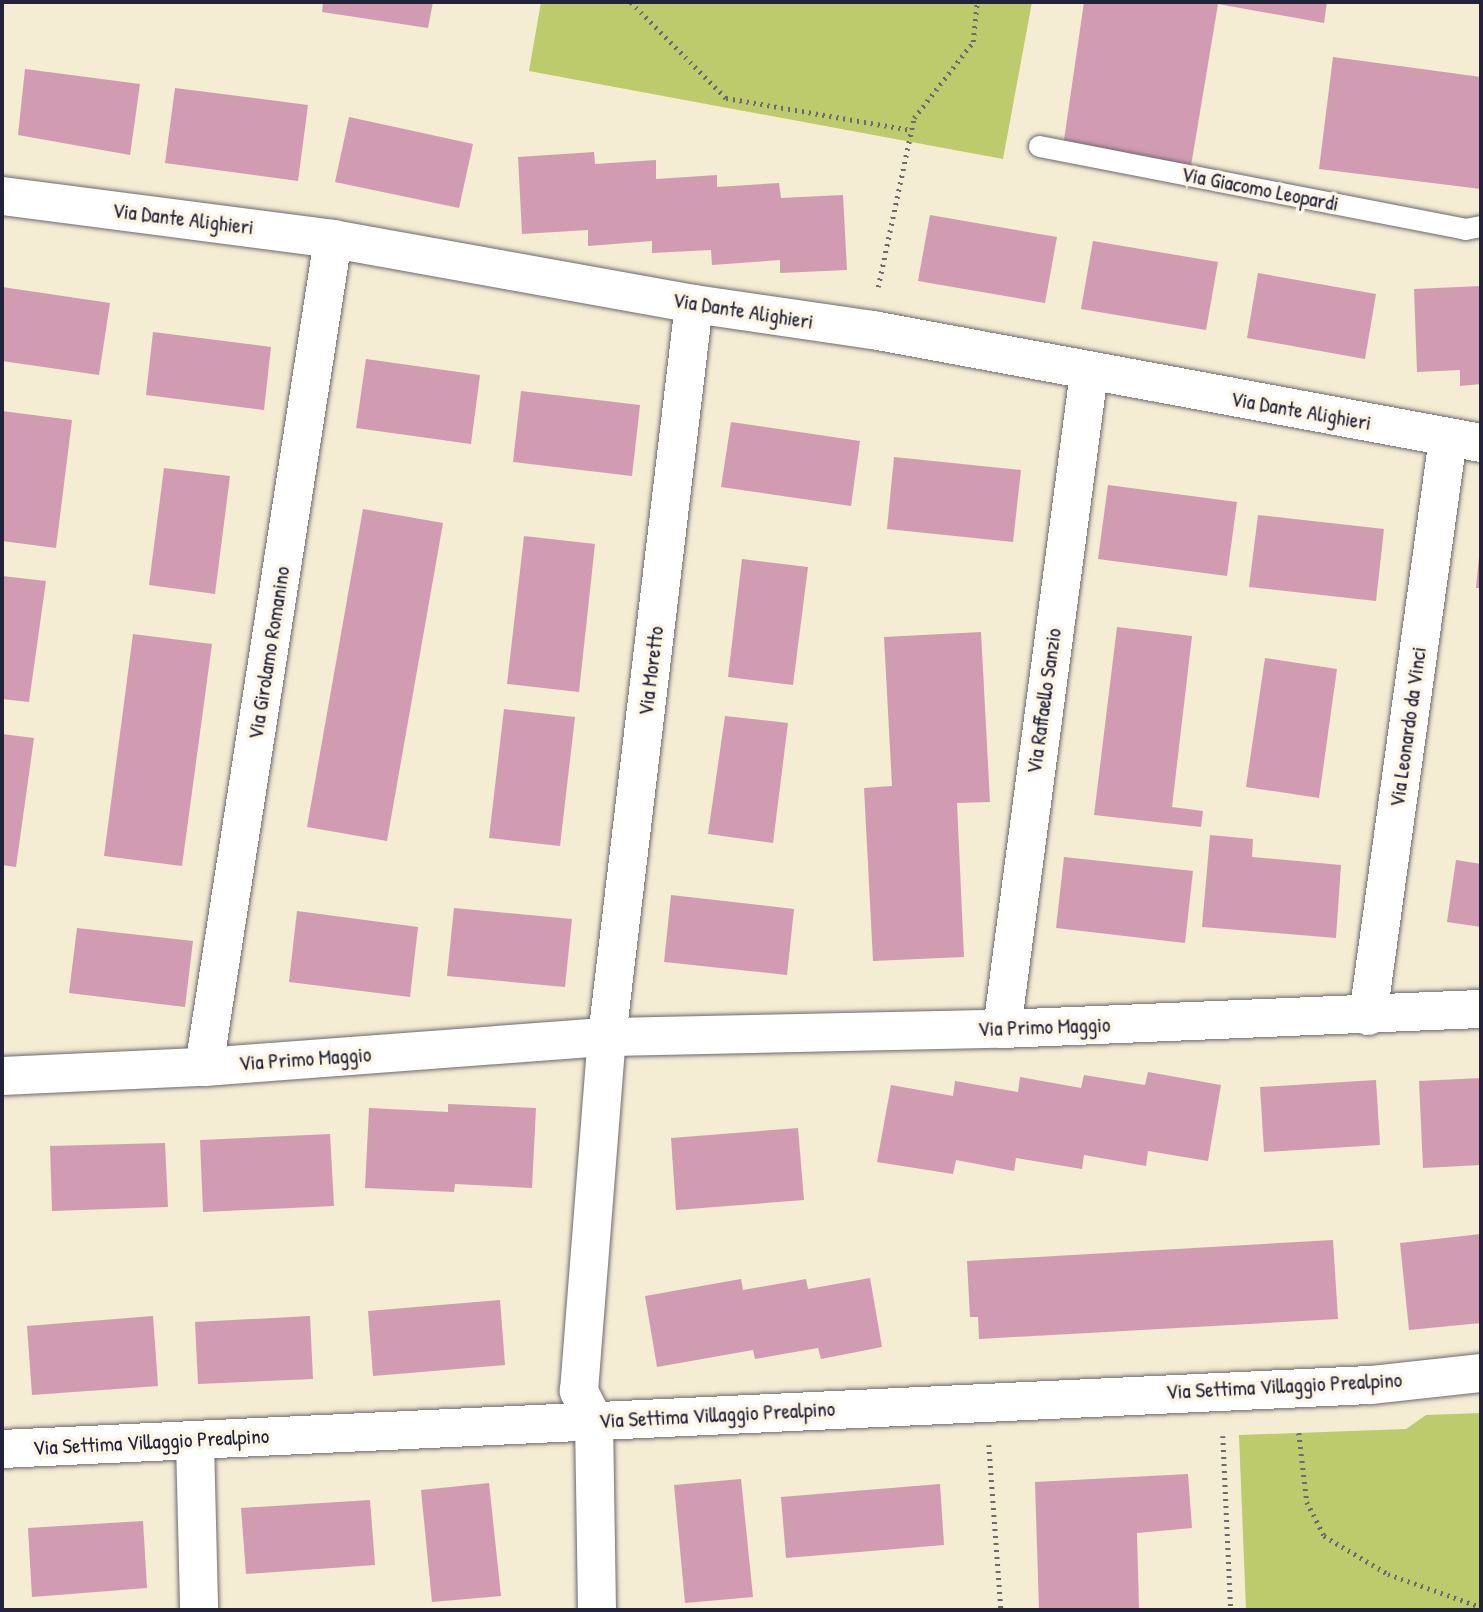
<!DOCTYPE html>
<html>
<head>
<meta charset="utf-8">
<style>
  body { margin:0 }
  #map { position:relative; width:1483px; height:1612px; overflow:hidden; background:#f4ecd3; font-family:"Patrick Hand",sans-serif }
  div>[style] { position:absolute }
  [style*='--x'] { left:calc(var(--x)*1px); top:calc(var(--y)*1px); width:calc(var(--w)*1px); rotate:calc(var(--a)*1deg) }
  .green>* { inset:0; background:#bdcb6d }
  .building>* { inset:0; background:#d19cb2 }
  .path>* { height:4.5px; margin-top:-2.25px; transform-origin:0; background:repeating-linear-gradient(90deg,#6c6970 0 2px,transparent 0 7px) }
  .roads { filter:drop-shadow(0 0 2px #6c6970) drop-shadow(0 0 2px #6c6970) }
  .service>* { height:21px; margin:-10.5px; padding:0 10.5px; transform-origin:10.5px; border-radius:10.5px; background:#fff }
  .minor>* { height:38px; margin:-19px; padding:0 19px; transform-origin:19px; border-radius:19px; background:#fff }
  span { translate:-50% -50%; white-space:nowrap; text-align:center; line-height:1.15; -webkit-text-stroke:7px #fcf5e5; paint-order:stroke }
  .street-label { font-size:21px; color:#22223b }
  .frame { position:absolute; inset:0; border:4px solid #22223b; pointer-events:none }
</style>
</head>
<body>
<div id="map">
  <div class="green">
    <i style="clip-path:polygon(541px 2px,1032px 2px,1003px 159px,529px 71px)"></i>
    <i style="clip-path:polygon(1481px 1413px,1481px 1610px,1246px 1610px,1239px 1435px,1406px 1429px,1426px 1415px)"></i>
  </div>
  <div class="building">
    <i style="clip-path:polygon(323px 2px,433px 2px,428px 28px,322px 12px)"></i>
    <i style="clip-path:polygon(1084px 2px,1327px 2px,1324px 23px,1218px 4px,1191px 166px,1064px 140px)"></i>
    <i style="clip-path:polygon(1333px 57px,1481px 77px,1481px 189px,1319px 169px)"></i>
    <i style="clip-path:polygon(25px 69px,140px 84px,130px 155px,18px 135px)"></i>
    <i style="clip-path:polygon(175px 88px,308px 105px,298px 181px,165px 163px)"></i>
    <i style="clip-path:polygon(349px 117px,473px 144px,459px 208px,335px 182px)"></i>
    <i style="clip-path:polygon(594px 152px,595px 164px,656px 160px,656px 179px,717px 175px,717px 187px,779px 183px,781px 198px,843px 195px,847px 270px,780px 273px,780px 260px,712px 265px,711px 250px,652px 253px,652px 241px,588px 246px,588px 230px,522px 234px,518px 157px)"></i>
    <i style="clip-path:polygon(930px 215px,1057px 237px,1045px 303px,918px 281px)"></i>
    <i style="clip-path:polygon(1093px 241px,1218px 262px,1206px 330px,1081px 309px)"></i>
    <i style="clip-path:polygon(1258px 273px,1376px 294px,1365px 359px,1247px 338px)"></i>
    <i style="clip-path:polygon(1481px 286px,1481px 384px,1460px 386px,1460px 370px,1417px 372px,1414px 289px)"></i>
    <i style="clip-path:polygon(2px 287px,110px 303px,99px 375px,2px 361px)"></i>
    <i style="clip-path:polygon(153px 332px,271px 347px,264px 410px,146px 395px)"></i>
    <i style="clip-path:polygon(366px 359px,480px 375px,471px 444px,356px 428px)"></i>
    <i style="clip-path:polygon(521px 391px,640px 405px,632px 476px,513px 462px)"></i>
    <i style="clip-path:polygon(2px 411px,72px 420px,56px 548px,2px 541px)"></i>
    <i style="clip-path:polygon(731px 422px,860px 441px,851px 506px,721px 487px)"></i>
    <i style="clip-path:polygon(894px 457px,1021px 470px,1013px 542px,887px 529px)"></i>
    <i style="clip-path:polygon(164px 468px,230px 476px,215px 594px,149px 585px)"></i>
    <i style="clip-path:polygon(1108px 485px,1237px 502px,1227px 576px,1098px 559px)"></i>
    <i style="clip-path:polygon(363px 509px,443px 523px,387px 841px,307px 827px)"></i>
    <i style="clip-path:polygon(1258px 515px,1384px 529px,1376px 601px,1249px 587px)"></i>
    <i style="clip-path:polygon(524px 536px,595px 544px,579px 692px,507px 684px)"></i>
    <i style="clip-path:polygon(1479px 557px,1481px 558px,1481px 588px,1476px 588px)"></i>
    <i style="clip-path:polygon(742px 559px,808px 567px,793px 685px,728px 677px)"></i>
    <i style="clip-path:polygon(2px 576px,46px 581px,29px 702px,2px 699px)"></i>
    <i style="clip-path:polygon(1117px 627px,1192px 636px,1172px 807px,1203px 811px,1201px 827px,1094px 815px)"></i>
    <i style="clip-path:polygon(981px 632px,990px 802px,957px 803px,964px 957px,873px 961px,864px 788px,892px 786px,884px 637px)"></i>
    <i style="clip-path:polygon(133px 634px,212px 644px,182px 866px,104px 856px)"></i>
    <i style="clip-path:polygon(1265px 658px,1337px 669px,1319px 798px,1246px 787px)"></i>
    <i style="clip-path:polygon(504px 709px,575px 717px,560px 846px,489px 838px)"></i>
    <i style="clip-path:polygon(725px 716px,788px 723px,773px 843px,708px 834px)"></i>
    <i style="clip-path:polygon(2px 734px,34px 738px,16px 867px,2px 865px)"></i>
    <i style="clip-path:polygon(1210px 835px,1253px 839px,1252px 857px,1341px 865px,1336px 938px,1202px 927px)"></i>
    <i style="clip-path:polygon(1064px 857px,1193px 871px,1185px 943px,1056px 928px)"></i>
    <i style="clip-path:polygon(1456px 860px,1481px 864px,1481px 927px,1447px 922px)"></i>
    <i style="clip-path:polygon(671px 895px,794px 909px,787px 975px,664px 962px)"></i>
    <i style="clip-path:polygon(454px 908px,572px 919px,565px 987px,447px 976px)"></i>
    <i style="clip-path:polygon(297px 911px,418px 927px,410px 997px,289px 982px)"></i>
    <i style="clip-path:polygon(77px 928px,193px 941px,185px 1007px,69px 993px)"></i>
    <i style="clip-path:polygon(1148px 1072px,1221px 1085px,1208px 1161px,1148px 1151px,1146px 1166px,1084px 1155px,1082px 1169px,1016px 1158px,1014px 1171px,956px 1160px,953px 1174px,877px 1162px,891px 1085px,953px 1096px,955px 1081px,1018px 1092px,1020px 1077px,1081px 1088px,1084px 1075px,1145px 1085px)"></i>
    <i style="clip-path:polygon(1481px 1078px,1481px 1165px,1423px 1168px,1419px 1081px)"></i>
    <i style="clip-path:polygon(1376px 1080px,1380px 1145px,1264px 1152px,1260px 1087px)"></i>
    <i style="clip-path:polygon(448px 1104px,536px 1108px,532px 1188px,455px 1184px,454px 1192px,365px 1188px,369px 1108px,448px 1112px)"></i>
    <i style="clip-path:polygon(798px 1128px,804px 1200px,676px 1210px,671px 1138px)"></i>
    <i style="clip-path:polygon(330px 1134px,334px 1206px,203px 1212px,200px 1140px)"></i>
    <i style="clip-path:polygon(165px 1143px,168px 1207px,52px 1211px,50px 1146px)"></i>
    <i style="clip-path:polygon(1481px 1234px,1481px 1323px,1409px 1330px,1400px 1243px)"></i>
    <i style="clip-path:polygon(1333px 1240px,1338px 1319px,979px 1339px,978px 1317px,970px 1317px,967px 1261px)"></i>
    <i style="clip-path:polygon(870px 1278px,882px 1347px,821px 1359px,818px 1348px,755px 1359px,753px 1350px,657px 1367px,645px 1296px,741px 1279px,743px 1290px,806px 1279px,808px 1289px)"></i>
    <i style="clip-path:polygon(500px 1300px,505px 1365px,373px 1376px,368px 1311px)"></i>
    <i style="clip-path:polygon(153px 1316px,158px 1386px,32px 1395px,27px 1326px)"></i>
    <i style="clip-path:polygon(310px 1316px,313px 1379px,198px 1384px,195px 1322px)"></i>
    <i style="clip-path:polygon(1188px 1474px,1192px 1528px,1137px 1533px,1139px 1608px,1155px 1610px,1039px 1610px,1035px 1482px)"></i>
    <i style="clip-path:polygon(741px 1479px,753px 1597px,685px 1603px,674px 1485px)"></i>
    <i style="clip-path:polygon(489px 1483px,501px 1596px,432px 1602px,421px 1490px)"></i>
    <i style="clip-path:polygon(940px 1484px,944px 1545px,786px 1558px,781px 1497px)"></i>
    <i style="clip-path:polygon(370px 1500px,375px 1565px,246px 1574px,241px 1508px)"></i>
    <i style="clip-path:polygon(143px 1521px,147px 1588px,32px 1597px,28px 1528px)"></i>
  </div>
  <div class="path">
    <i style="--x:631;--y:2;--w:135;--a:45.3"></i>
    <i style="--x:726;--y:98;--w:188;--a:9.8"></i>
    <i style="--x:878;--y:287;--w:173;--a:-78"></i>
    <i style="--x:914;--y:118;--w:96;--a:-52.2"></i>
    <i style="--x:973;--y:42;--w:40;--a:-84.3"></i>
    <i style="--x:1299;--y:1433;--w:69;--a:83.4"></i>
    <i style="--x:1307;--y:1502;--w:38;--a:63"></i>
    <i style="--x:1324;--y:1536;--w:74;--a:30.7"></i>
    <i style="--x:1388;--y:1574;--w:99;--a:19.5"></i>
    <i style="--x:1223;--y:1436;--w:174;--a:87.4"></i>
    <i style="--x:989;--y:1445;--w:165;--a:85.8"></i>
  </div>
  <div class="roads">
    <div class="service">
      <i style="--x:1039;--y:146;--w:434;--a:11"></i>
      <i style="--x:1465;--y:229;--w:16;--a:-11"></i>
    </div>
    <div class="minor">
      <i style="--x:2;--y:196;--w:334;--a:7.4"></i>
      <i style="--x:333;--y:239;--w:367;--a:10.2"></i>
      <i style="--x:694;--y:304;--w:181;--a:8.3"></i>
      <i style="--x:873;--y:330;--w:618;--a:10.53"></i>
      <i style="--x:1368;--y:1016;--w:584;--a:-82.12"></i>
      <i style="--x:1002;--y:1029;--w:662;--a:-82.45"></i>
      <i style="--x:204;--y:1067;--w:838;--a:-81.14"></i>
      <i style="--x:2;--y:1076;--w:202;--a:-2.6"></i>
      <i style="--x:204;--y:1067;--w:404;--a:-4.3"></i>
      <i style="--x:607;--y:1037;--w:395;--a:-1.2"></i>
      <i style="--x:1002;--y:1029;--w:479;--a:-2.4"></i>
      <i style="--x:195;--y:1441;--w:169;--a:88.6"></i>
      <i style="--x:2;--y:1449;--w:1370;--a:-2.68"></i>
      <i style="--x:1371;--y:1385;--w:111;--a:-6.2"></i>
      <i style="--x:597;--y:1610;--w:189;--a:-90.9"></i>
      <i style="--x:594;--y:1421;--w:34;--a:-117"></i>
      <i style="--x:579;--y:1391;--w:355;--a:-85.5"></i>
      <i style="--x:607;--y:1037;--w:738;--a:-83.23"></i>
    </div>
  </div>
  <div class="street-label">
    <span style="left:1260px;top:189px;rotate:11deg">Via Giacomo Leopardi</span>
    <span style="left:183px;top:219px;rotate:7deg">Via Dante Alighieri</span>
    <span style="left:743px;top:311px;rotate:9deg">Via Dante Alighieri</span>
    <span style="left:1301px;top:411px;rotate:10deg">Via Dante Alighieri</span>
    <span style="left:269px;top:653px;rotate:-81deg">Via Girolamo Romanino</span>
    <span style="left:651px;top:671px;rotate:-83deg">Via Moretto</span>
    <span style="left:1044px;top:701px;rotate:-82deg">Via Raffaello Sanzio</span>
    <span style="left:1408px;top:727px;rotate:-82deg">Via Leonardo da Vinci</span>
    <span style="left:1044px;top:1027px;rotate:-2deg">Via Primo Maggio</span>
    <span style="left:305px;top:1059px;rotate:-4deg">Via Primo Maggio</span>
    <span style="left:1284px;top:1386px;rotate:-3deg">Via Settima Villaggio Prealpino</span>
    <span style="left:717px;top:1415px;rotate:-3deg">Via Settima Villaggio Prealpino</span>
    <span style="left:151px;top:1442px;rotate:-3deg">Via Settima Villaggio Prealpino</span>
  </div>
  <div class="frame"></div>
</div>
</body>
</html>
